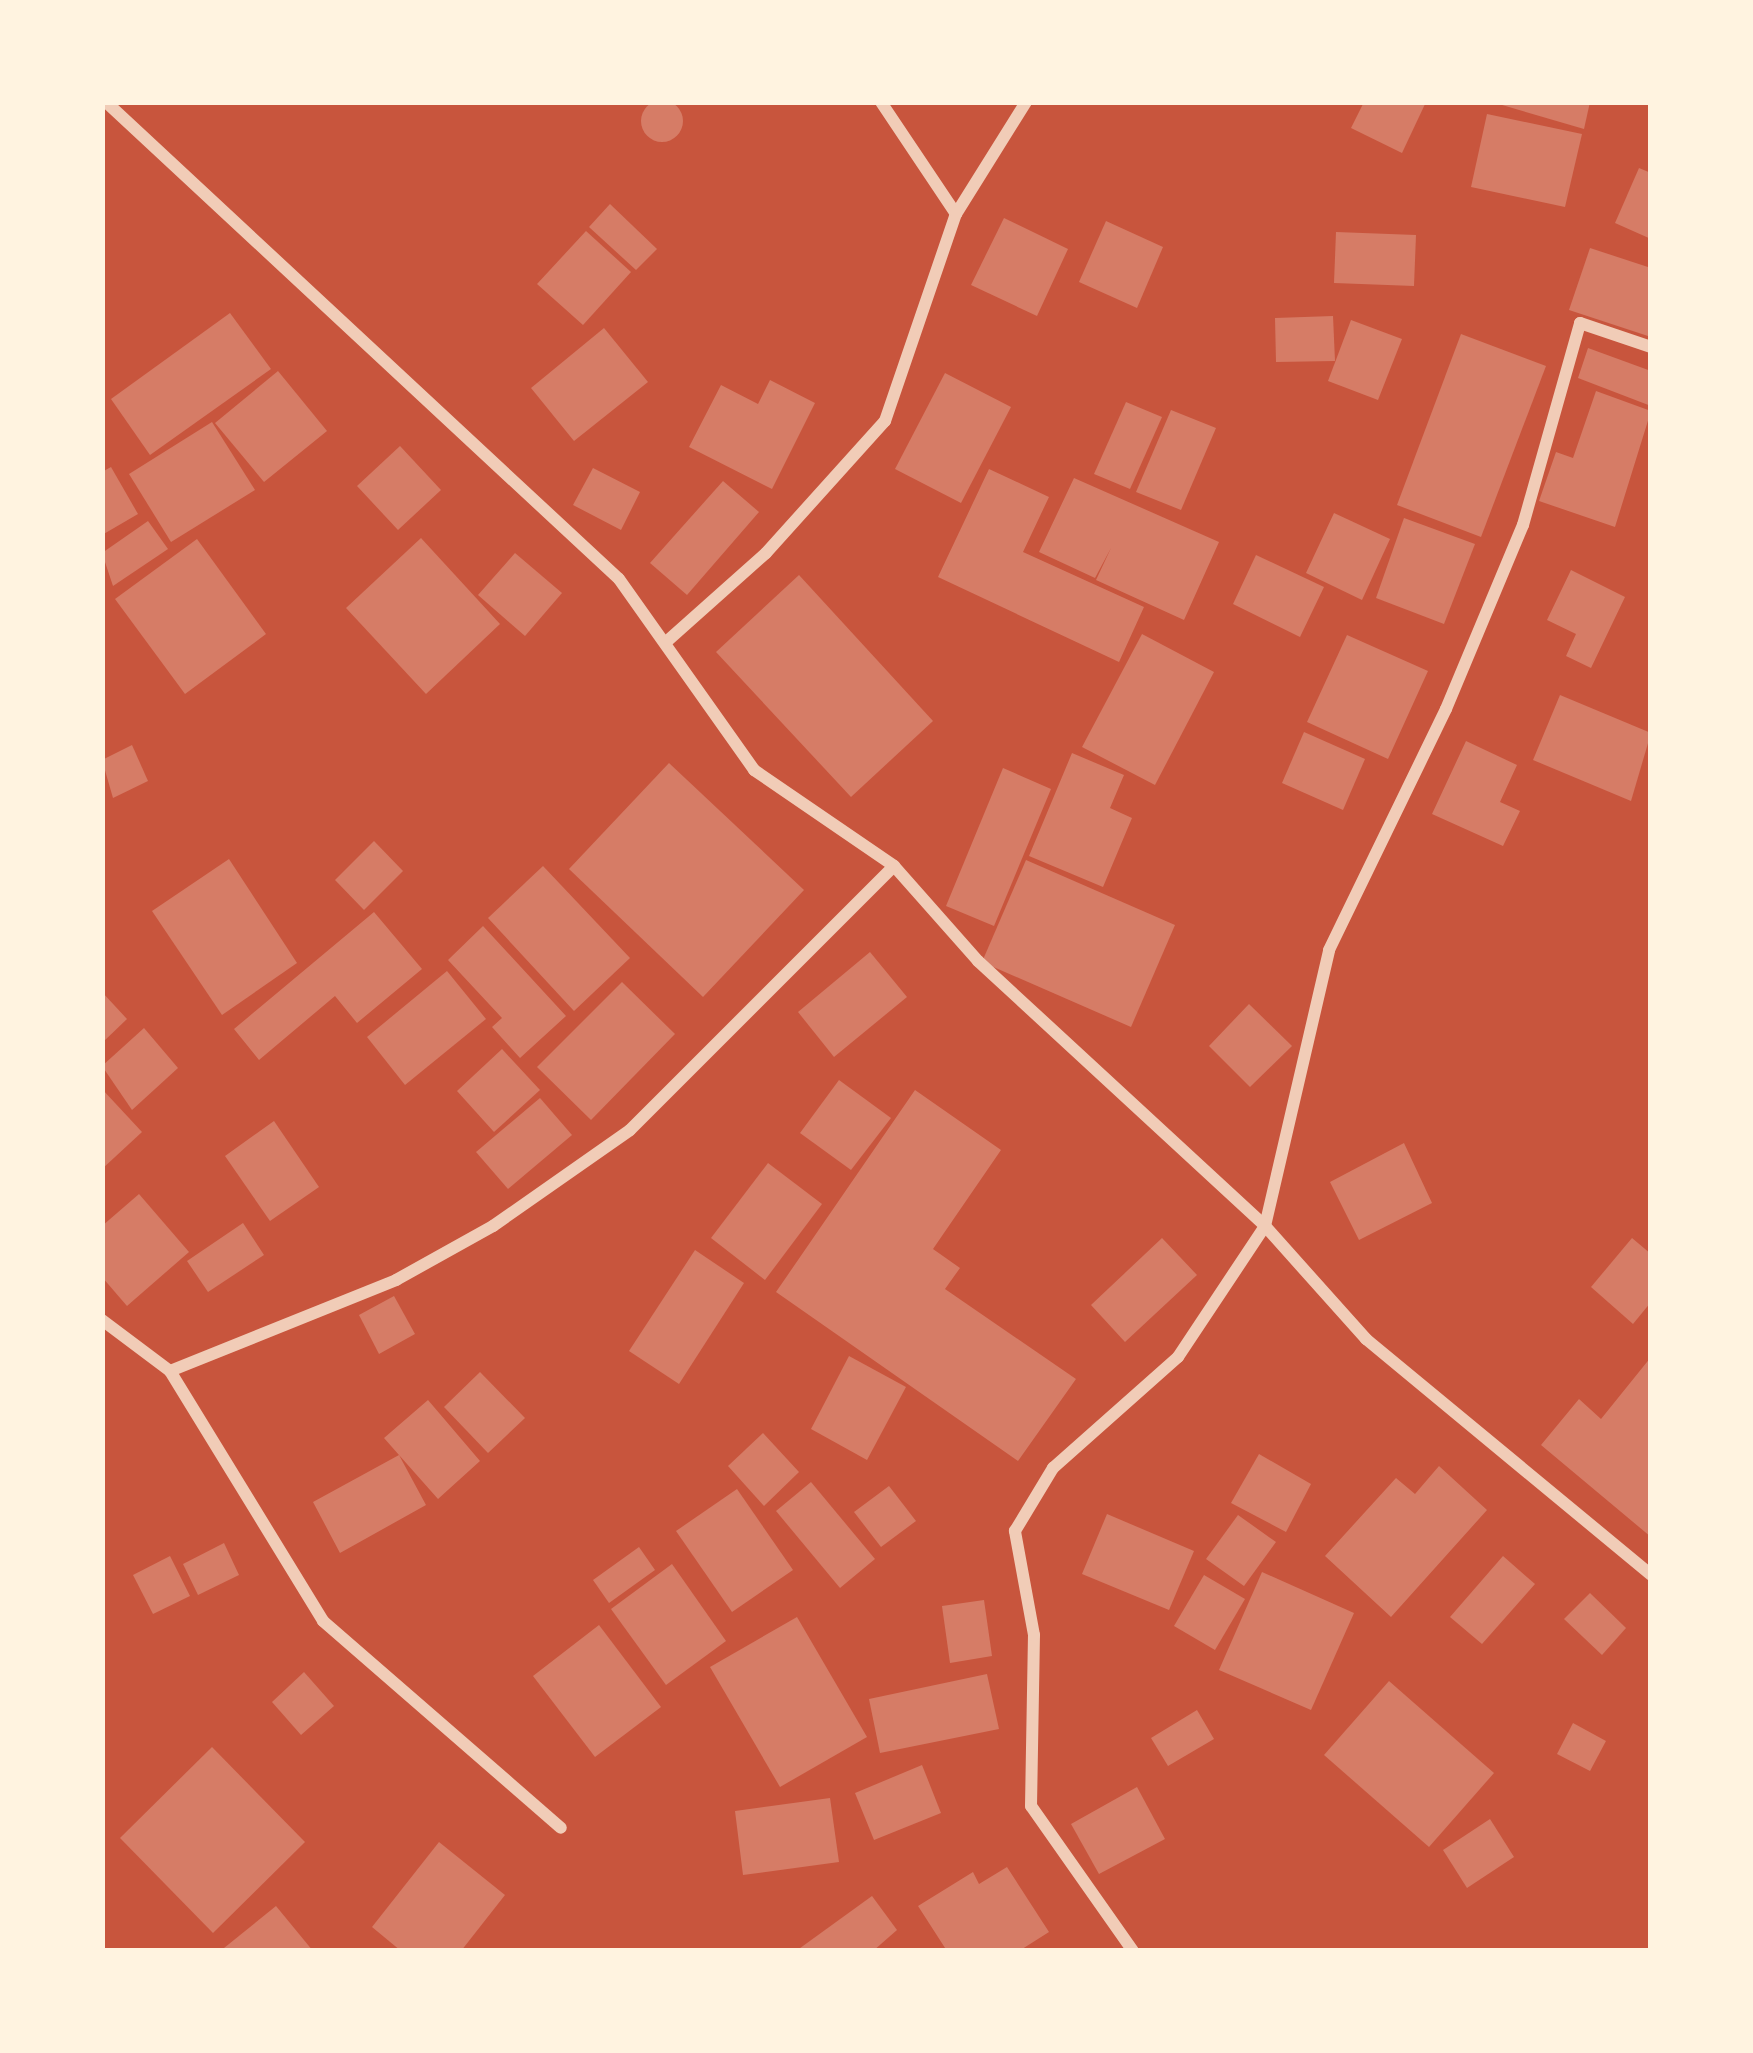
<!DOCTYPE html>
<html>
<head>
<meta charset="utf-8">
<style>
  body { margin:0 }
  #map { position:relative; width:1753px; height:2053px; overflow:hidden; background:#c8553d; font-family:"PT Sans Narrow",sans-serif }
  div>[style] { position:absolute }
  [style*='--x'] { left:calc(var(--x)*1px); top:calc(var(--y)*1px); width:calc(var(--w)*1px); rotate:calc(var(--a)*1deg) }
  .building>* { inset:0; background:#d67c66 }
  .round { border-radius:50% }
  .minor>* { height:12px; margin:-6px; padding:0 6px; transform-origin:6px; border-radius:6px; background:#f1ccb7 }
  span { translate:-50% -50%; white-space:nowrap; text-align:center; line-height:1.15; -webkit-text-stroke:9px #fff3e0; paint-order:stroke }
  .frame { position:absolute; inset:0; border:105px solid #fff3e0; pointer-events:none }
</style>
</head>
<body>
<div id="map">
  <div class="building">
    <i class="round" style="left:641px;top:100px;width:42px;height:42px"></i>
    <i style="clip-path:polygon(1364px 102px,1426px 102px,1402px 153px,1351px 128px)"></i>
    <i style="clip-path:polygon(1492px 102px,1590px 102px,1584px 129px)"></i>
    <i style="clip-path:polygon(1487px 114px,1582px 134px,1565px 207px,1471px 187px)"></i>
    <i style="clip-path:polygon(1639px 168px,1651px 173px,1651px 239px,1615px 223px)"></i>
    <i style="clip-path:polygon(610px 204px,657px 249px,636px 270px,589px 227px)"></i>
    <i style="clip-path:polygon(1004px 218px,1068px 249px,1037px 316px,971px 285px)"></i>
    <i style="clip-path:polygon(1106px 221px,1163px 247px,1137px 308px,1079px 282px)"></i>
    <i style="clip-path:polygon(586px 231px,631px 272px,583px 325px,537px 284px)"></i>
    <i style="clip-path:polygon(1336px 232px,1416px 235px,1414px 286px,1334px 283px)"></i>
    <i style="clip-path:polygon(1590px 248px,1651px 268px,1651px 337px,1569px 310px)"></i>
    <i style="clip-path:polygon(230px 313px,271px 369px,150px 455px,111px 399px)"></i>
    <i style="clip-path:polygon(1333px 316px,1335px 361px,1276px 362px,1275px 318px)"></i>
    <i style="clip-path:polygon(1351px 320px,1402px 339px,1378px 400px,1328px 381px)"></i>
    <i style="clip-path:polygon(604px 328px,648px 382px,574px 441px,531px 388px)"></i>
    <i style="clip-path:polygon(1461px 334px,1546px 366px,1481px 537px,1397px 505px)"></i>
    <i style="clip-path:polygon(1588px 348px,1651px 371px,1651px 406px,1578px 378px)"></i>
    <i style="clip-path:polygon(278px 371px,327px 431px,264px 482px,215px 423px)"></i>
    <i style="clip-path:polygon(945px 373px,1011px 407px,961px 503px,895px 469px)"></i>
    <i style="clip-path:polygon(770px 380px,815px 403px,772px 489px,689px 447px,721px 385px,758px 404px)"></i>
    <i style="clip-path:polygon(1596px 391px,1651px 411px,1615px 527px,1539px 501px,1556px 452px,1573px 458px)"></i>
    <i style="clip-path:polygon(1126px 402px,1162px 417px,1130px 489px,1094px 474px)"></i>
    <i style="clip-path:polygon(1171px 410px,1216px 428px,1181px 510px,1136px 492px)"></i>
    <i style="clip-path:polygon(212px 422px,255px 490px,171px 542px,129px 474px)"></i>
    <i style="clip-path:polygon(400px 446px,441px 490px,398px 530px,357px 486px)"></i>
    <i style="clip-path:polygon(111px 467px,138px 514px,102px 535px,102px 472px)"></i>
    <i style="clip-path:polygon(593px 468px,640px 492px,621px 530px,573px 505px)"></i>
    <i style="clip-path:polygon(989px 469px,1049px 497px,1023px 552px,1144px 607px,1119px 662px,938px 577px)"></i>
    <i style="clip-path:polygon(1074px 478px,1219px 542px,1184px 620px,1096px 580px,1111px 548px,1095px 578px,1039px 552px)"></i>
    <i style="clip-path:polygon(723px 481px,759px 512px,687px 595px,650px 563px)"></i>
    <i style="clip-path:polygon(1334px 513px,1390px 539px,1362px 600px,1306px 573px)"></i>
    <i style="clip-path:polygon(1404px 518px,1475px 544px,1444px 624px,1376px 598px)"></i>
    <i style="clip-path:polygon(148px 521px,168px 549px,113px 586px,102px 553px)"></i>
    <i style="clip-path:polygon(421px 538px,500px 624px,426px 694px,346px 608px)"></i>
    <i style="clip-path:polygon(197px 539px,266px 634px,185px 694px,115px 599px)"></i>
    <i style="clip-path:polygon(515px 553px,562px 593px,525px 636px,478px 595px)"></i>
    <i style="clip-path:polygon(1256px 555px,1324px 587px,1300px 637px,1233px 604px)"></i>
    <i style="clip-path:polygon(1571px 570px,1625px 597px,1591px 668px,1566px 656px,1576px 634px,1547px 620px)"></i>
    <i style="clip-path:polygon(799px 575px,933px 721px,851px 797px,716px 652px)"></i>
    <i style="clip-path:polygon(1142px 634px,1214px 672px,1155px 785px,1082px 747px)"></i>
    <i style="clip-path:polygon(1347px 635px,1428px 671px,1388px 759px,1307px 722px)"></i>
    <i style="clip-path:polygon(1560px 695px,1651px 733px,1631px 801px,1533px 760px)"></i>
    <i style="clip-path:polygon(1304px 732px,1365px 759px,1343px 810px,1282px 783px)"></i>
    <i style="clip-path:polygon(1466px 741px,1517px 765px,1500px 802px,1520px 811px,1503px 846px,1432px 814px)"></i>
    <i style="clip-path:polygon(132px 745px,148px 781px,113px 798px,102px 760px)"></i>
    <i style="clip-path:polygon(1072px 753px,1124px 775px,1110px 808px,1132px 818px,1103px 887px,1029px 856px)"></i>
    <i style="clip-path:polygon(669px 763px,804px 890px,703px 997px,569px 869px)"></i>
    <i style="clip-path:polygon(1003px 768px,1051px 789px,994px 926px,946px 906px)"></i>
    <i style="clip-path:polygon(374px 841px,403px 871px,364px 910px,335px 880px)"></i>
    <i style="clip-path:polygon(229px 859px,297px 963px,222px 1015px,152px 911px)"></i>
    <i style="clip-path:polygon(1026px 860px,1175px 925px,1131px 1027px,982px 962px)"></i>
    <i style="clip-path:polygon(543px 866px,630px 958px,574px 1011px,488px 918px)"></i>
    <i style="clip-path:polygon(374px 912px,422px 969px,357px 1023px,335px 996px,259px 1060px,234px 1029px)"></i>
    <i style="clip-path:polygon(483px 926px,566px 1016px,520px 1058px,492px 1027px,502px 1018px,448px 960px)"></i>
    <i style="clip-path:polygon(870px 952px,907px 997px,834px 1057px,798px 1012px)"></i>
    <i style="clip-path:polygon(447px 971px,486px 1019px,405px 1085px,367px 1037px)"></i>
    <i style="clip-path:polygon(622px 982px,675px 1034px,591px 1120px,537px 1067px)"></i>
    <i style="clip-path:polygon(102px 992px,127px 1019px,102px 1043px)"></i>
    <i style="clip-path:polygon(1249px 1004px,1292px 1046px,1250px 1087px,1209px 1046px)"></i>
    <i style="clip-path:polygon(144px 1028px,178px 1068px,132px 1110px,102px 1066px)"></i>
    <i style="clip-path:polygon(502px 1049px,540px 1090px,494px 1132px,457px 1091px)"></i>
    <i style="clip-path:polygon(839px 1080px,891px 1118px,851px 1170px,800px 1133px)"></i>
    <i style="clip-path:polygon(102px 1089px,142px 1132px,102px 1169px)"></i>
    <i style="clip-path:polygon(915px 1090px,1001px 1150px,933px 1249px,960px 1268px,945px 1289px,1076px 1379px,1018px 1461px,776px 1292px)"></i>
    <i style="clip-path:polygon(540px 1098px,572px 1135px,508px 1189px,476px 1152px)"></i>
    <i style="clip-path:polygon(274px 1121px,319px 1187px,270px 1221px,225px 1156px)"></i>
    <i style="clip-path:polygon(1404px 1143px,1432px 1203px,1359px 1240px,1330px 1182px)"></i>
    <i style="clip-path:polygon(768px 1163px,822px 1204px,765px 1280px,711px 1238px)"></i>
    <i style="clip-path:polygon(139px 1194px,189px 1252px,127px 1306px,102px 1277px,102px 1226px)"></i>
    <i style="clip-path:polygon(243px 1223px,264px 1255px,208px 1292px,187px 1261px)"></i>
    <i style="clip-path:polygon(1162px 1238px,1197px 1275px,1125px 1342px,1091px 1305px)"></i>
    <i style="clip-path:polygon(1632px 1238px,1651px 1254px,1651px 1302px,1633px 1324px,1591px 1287px)"></i>
    <i style="clip-path:polygon(695px 1250px,744px 1283px,679px 1384px,629px 1351px)"></i>
    <i style="clip-path:polygon(394px 1296px,415px 1334px,379px 1354px,359px 1315px)"></i>
    <i style="clip-path:polygon(849px 1356px,906px 1387px,867px 1460px,811px 1429px)"></i>
    <i style="clip-path:polygon(1651px 1357px,1651px 1537px,1541px 1445px,1579px 1399px,1601px 1419px)"></i>
    <i style="clip-path:polygon(480px 1372px,525px 1418px,488px 1453px,444px 1407px)"></i>
    <i style="clip-path:polygon(428px 1400px,480px 1461px,438px 1499px,399px 1455px,426px 1505px,340px 1553px,313px 1502px,399px 1455px,384px 1438px)"></i>
    <i style="clip-path:polygon(763px 1433px,799px 1472px,764px 1506px,728px 1466px)"></i>
    <i style="clip-path:polygon(1259px 1454px,1311px 1484px,1286px 1532px,1231px 1503px)"></i>
    <i style="clip-path:polygon(1439px 1466px,1487px 1510px,1391px 1617px,1325px 1556px,1396px 1478px,1415px 1494px)"></i>
    <i style="clip-path:polygon(811px 1482px,875px 1559px,840px 1588px,776px 1511px)"></i>
    <i style="clip-path:polygon(889px 1486px,916px 1521px,881px 1547px,854px 1512px)"></i>
    <i style="clip-path:polygon(737px 1489px,793px 1570px,732px 1612px,676px 1531px)"></i>
    <i style="clip-path:polygon(1107px 1514px,1194px 1551px,1169px 1610px,1082px 1574px)"></i>
    <i style="clip-path:polygon(1238px 1515px,1276px 1542px,1244px 1586px,1206px 1559px)"></i>
    <i style="clip-path:polygon(224px 1543px,239px 1575px,198px 1595px,183px 1564px)"></i>
    <i style="clip-path:polygon(639px 1547px,655px 1570px,609px 1603px,593px 1580px)"></i>
    <i style="clip-path:polygon(170px 1556px,190px 1596px,153px 1614px,133px 1575px)"></i>
    <i style="clip-path:polygon(1503px 1556px,1535px 1584px,1482px 1644px,1450px 1617px)"></i>
    <i style="clip-path:polygon(672px 1564px,726px 1641px,666px 1685px,611px 1609px)"></i>
    <i style="clip-path:polygon(1262px 1572px,1354px 1613px,1311px 1710px,1219px 1670px)"></i>
    <i style="clip-path:polygon(1204px 1575px,1245px 1599px,1215px 1650px,1174px 1626px)"></i>
    <i style="clip-path:polygon(1590px 1593px,1626px 1628px,1602px 1655px,1564px 1619px)"></i>
    <i style="clip-path:polygon(984px 1600px,992px 1656px,950px 1663px,942px 1606px)"></i>
    <i style="clip-path:polygon(797px 1617px,867px 1737px,780px 1787px,710px 1667px)"></i>
    <i style="clip-path:polygon(599px 1625px,661px 1707px,595px 1757px,533px 1676px)"></i>
    <i style="clip-path:polygon(304px 1672px,334px 1706px,301px 1735px,272px 1702px)"></i>
    <i style="clip-path:polygon(987px 1674px,999px 1729px,880px 1753px,869px 1699px)"></i>
    <i style="clip-path:polygon(1389px 1681px,1494px 1773px,1429px 1847px,1324px 1755px)"></i>
    <i style="clip-path:polygon(1197px 1710px,1214px 1739px,1168px 1766px,1151px 1738px)"></i>
    <i style="clip-path:polygon(1573px 1723px,1606px 1741px,1590px 1771px,1557px 1754px)"></i>
    <i style="clip-path:polygon(212px 1747px,305px 1842px,213px 1933px,120px 1838px)"></i>
    <i style="clip-path:polygon(922px 1765px,941px 1813px,874px 1840px,855px 1793px)"></i>
    <i style="clip-path:polygon(1137px 1787px,1165px 1839px,1099px 1874px,1071px 1824px)"></i>
    <i style="clip-path:polygon(830px 1798px,839px 1862px,743px 1875px,735px 1811px)"></i>
    <i style="clip-path:polygon(1490px 1819px,1514px 1857px,1467px 1888px,1443px 1850px)"></i>
    <i style="clip-path:polygon(439px 1842px,505px 1895px,461px 1951px,401px 1951px,372px 1927px)"></i>
    <i style="clip-path:polygon(1007px 1867px,1049px 1932px,1019px 1951px,947px 1951px,918px 1906px,973px 1872px,979px 1884px)"></i>
    <i style="clip-path:polygon(872px 1896px,897px 1930px,873px 1951px,796px 1951px)"></i>
    <i style="clip-path:polygon(276px 1906px,313px 1951px,226px 1951px,224px 1948px)"></i>
  </div>
  <div class="minor">
    <i style="--x:106;--y:102;--w:700;--a:42.92"></i>
    <i style="--x:619;--y:579;--w:234;--a:54.7"></i>
    <i style="--x:754;--y:770;--w:170;--a:34.4"></i>
    <i style="--x:894;--y:866;--w:127;--a:48.5"></i>
    <i style="--x:978;--y:961;--w:391;--a:42.7"></i>
    <i style="--x:1265;--y:1226;--w:152;--a:48.2"></i>
    <i style="--x:1366;--y:1339;--w:370;--a:39.6"></i>
    <i style="--x:881;--y:102;--w:135;--a:56.2"></i>
    <i style="--x:665;--y:643;--w:135;--a:-41.7"></i>
    <i style="--x:766;--y:553;--w:178;--a:-48"></i>
    <i style="--x:885;--y:421;--w:219;--a:-71.1"></i>
    <i style="--x:956;--y:214;--w:132;--a:-58"></i>
    <i style="--x:102;--y:1320;--w:85;--a:36.9"></i>
    <i style="--x:170;--y:1371;--w:293;--a:58.5"></i>
    <i style="--x:323;--y:1621;--w:315;--a:41"></i>
    <i style="--x:170;--y:1371;--w:244;--a:-21.9"></i>
    <i style="--x:396;--y:1280;--w:111;--a:-29.1"></i>
    <i style="--x:493;--y:1226;--w:167;--a:-35"></i>
    <i style="--x:630;--y:1130;--w:373;--a:-45"></i>
    <i style="--x:1133;--y:1951;--w:177;--a:-125.1"></i>
    <i style="--x:1031;--y:1806;--w:171;--a:-89"></i>
    <i style="--x:1034;--y:1635;--w:106;--a:-100.4"></i>
    <i style="--x:1015;--y:1531;--w:74;--a:-58.9"></i>
    <i style="--x:1053;--y:1468;--w:167;--a:-41.6"></i>
    <i style="--x:1178;--y:1357;--w:157;--a:-56.4"></i>
    <i style="--x:1265;--y:1226;--w:283;--a:-76.9"></i>
    <i style="--x:1329;--y:950;--w:268;--a:-64.1"></i>
    <i style="--x:1446;--y:709;--w:199;--a:-67.3"></i>
    <i style="--x:1523;--y:525;--w:210;--a:-74.2"></i>
    <i style="--x:1580;--y:323;--w:75;--a:18.7"></i>
  </div>
  <div class="frame"></div>
</div>
</body>
</html>
